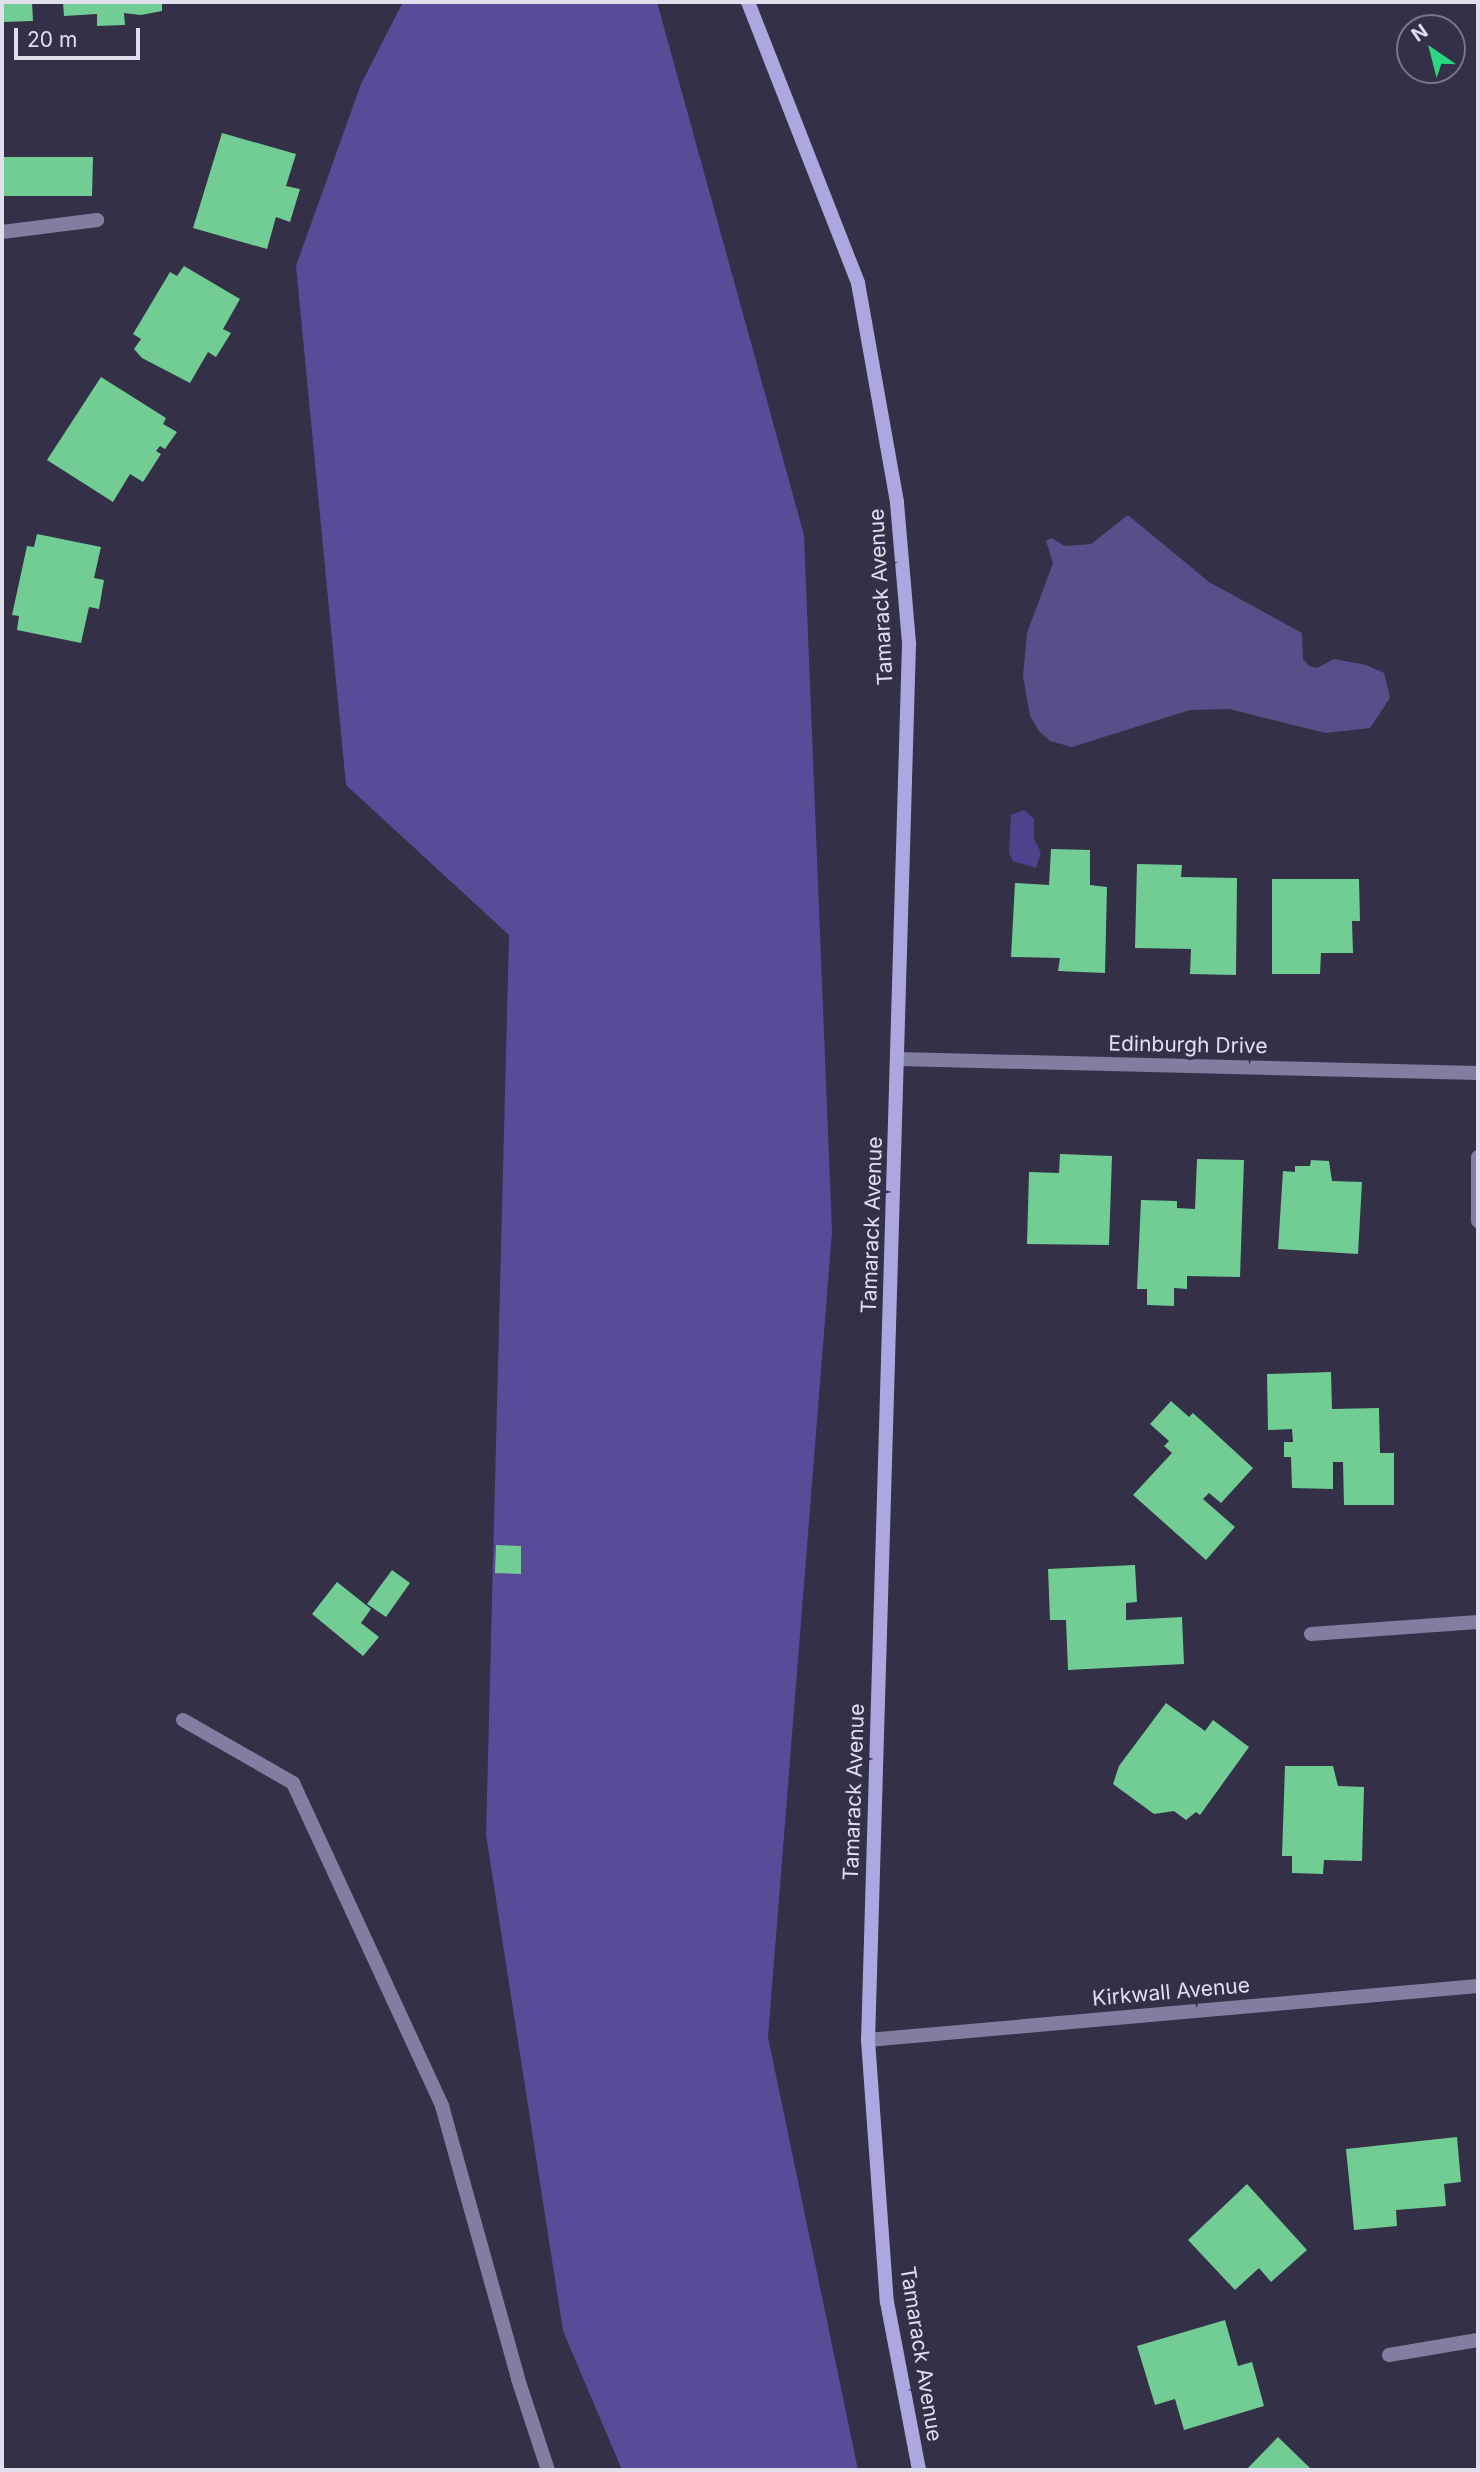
<!DOCTYPE html>
<html>
<head>
<meta charset="utf-8">
<style>
  body { margin:0 }
  #map { position:relative; width:1480px; height:2472px; overflow:hidden; background:#333047; font-family:Inter,sans-serif }
  div>[style] { position:absolute }
  [style*='--x'] { left:calc(var(--x)*1px); top:calc(var(--y)*1px); width:calc(var(--w)*1px); rotate:calc(var(--a)*1deg) }
  .green>* { inset:0; background:#584f8a }
  .forest>* { inset:0; background:#594b98 }
  .water>* { inset:0; background:#4f418c }
  .building>* { inset:0; background:#72cd95 }
  .lane>* { height:14px; margin:-7px; padding:0 7px; transform-origin:7px; border-radius:7px; background:#817ea2 }
  .street>* { height:14px; margin:-7px; padding:0 7px; transform-origin:7px; border-radius:7px; background:#817ea2 }
  .secondary>* { height:14px; margin:-7px; padding:0 7px; transform-origin:7px; border-radius:7px; background:#ada7e0 }
  span { translate:-50% -50%; white-space:nowrap; text-align:center; line-height:1.15; -webkit-text-stroke:7px #333047; paint-order:stroke }
  .street-label { font-size:21px; color:#e0dfee }
  .frame { position:absolute; inset:0; border:4px solid #e0dfee; pointer-events:none }
  .north { position:absolute; left:1396px; top:14px; width:70px; height:70px; box-sizing:border-box; background:#333047; border:2px solid #78768a; border-radius:50%; rotate:325deg; font-size:19px; font-weight:700; line-height:28px; text-align:center; color:#e0dfee }
  .north::after { content:''; display:block; margin:auto; width:24px; height:32px; background:#2ed883; clip-path:polygon(50% 0,100% 100%,50% 72%,0 100%) }
  .scale { position:absolute; left:14px; top:28px; width:126px; height:32px; box-sizing:border-box; border:4px solid #e0dfee; border-top:0; padding-left:9px; font-size:21px; line-height:24px; white-space:nowrap; color:#e0dfee; -webkit-text-stroke:5px #333047; paint-order:stroke }
</style>
</head>
<body>
<div id="map">
  <div class="green">
    <i style="clip-path:polygon(1128px 515px,1209px 582px,1302px 633px,1303px 659px,1309px 666px,1317px 668px,1334px 659px,1366px 665px,1384px 673px,1390px 698px,1370px 728px,1326px 733px,1229px 709px,1190px 710px,1072px 747px,1050px 741px,1039px 731px,1030px 716px,1023px 676px,1027px 633px,1053px 563px,1046px 541px,1051px 538px,1065px 546px,1091px 544px)"></i>
  </div>
  <div class="forest">
    <i style="clip-path:polygon(403px 2px,657px 2px,804px 535px,832px 1232px,768px 2037px,858px 2470px,622px 2470px,563px 2331px,486px 1835px,509px 935px,346px 785px,296px 266px,361px 84px)"></i>
  </div>
  <div class="water">
    <i style="clip-path:polygon(1024px 810px,1034px 819px,1034px 838px,1041px 853px,1036px 868px,1013px 861px,1009px 853px,1011px 815px)"></i>
  </div>
  <div class="building">
    <i style="clip-path:polygon(2px 2px,32px 2px,33px 21px,2px 22px)"></i>
    <i style="clip-path:polygon(63px 2px,162px 2px,162px 11px,141px 15px,124px 13px,125px 25px,97px 26px,97px 14px,64px 16px)"></i>
    <i style="clip-path:polygon(222px 133px,296px 154px,286px 186px,300px 189px,290px 222px,276px 217px,267px 249px,193px 228px)"></i>
    <i style="clip-path:polygon(2px 157px,93px 157px,92px 196px,2px 196px)"></i>
    <i style="clip-path:polygon(184px 266px,240px 299px,223px 329px,231px 333px,216px 357px,208px 352px,190px 383px,142px 358px,134px 349px,141px 339px,133px 334px,170px 272px,177px 276px)"></i>
    <i style="clip-path:polygon(101px 377px,166px 418px,163px 424px,177px 432px,165px 449px,160px 446px,156px 451px,161px 454px,143px 482px,130px 474px,113px 502px,47px 460px)"></i>
    <i style="clip-path:polygon(37px 534px,101px 547px,94px 578px,104px 580px,99px 609px,89px 607px,81px 643px,17px 630px,19px 616px,12px 615px,27px 546px,34px 547px)"></i>
    <i style="clip-path:polygon(1051px 849px,1090px 850px,1090px 885px,1107px 887px,1105px 973px,1058px 971px,1060px 958px,1011px 957px,1015px 883px,1049px 885px)"></i>
    <i style="clip-path:polygon(1137px 864px,1182px 865px,1181px 877px,1237px 878px,1236px 975px,1190px 974px,1191px 949px,1135px 948px)"></i>
    <i style="clip-path:polygon(1272px 879px,1359px 879px,1360px 921px,1352px 921px,1353px 953px,1321px 953px,1320px 974px,1272px 974px)"></i>
    <i style="clip-path:polygon(1060px 1154px,1112px 1156px,1109px 1245px,1027px 1244px,1029px 1172px,1059px 1173px)"></i>
    <i style="clip-path:polygon(1197px 1159px,1244px 1160px,1240px 1277px,1187px 1276px,1187px 1289px,1174px 1288px,1174px 1306px,1147px 1305px,1147px 1289px,1137px 1289px,1141px 1200px,1177px 1201px,1177px 1208px,1195px 1209px)"></i>
    <i style="clip-path:polygon(1311px 1160px,1329px 1161px,1332px 1181px,1362px 1182px,1358px 1254px,1278px 1249px,1283px 1171px,1295px 1172px,1295px 1166px,1310px 1166px)"></i>
    <i style="clip-path:polygon(1331px 1372px,1332px 1409px,1379px 1408px,1380px 1453px,1394px 1453px,1394px 1505px,1344px 1505px,1343px 1462px,1333px 1462px,1333px 1489px,1292px 1488px,1291px 1457px,1284px 1457px,1284px 1442px,1293px 1442px,1292px 1429px,1268px 1430px,1267px 1374px)"></i>
    <i style="clip-path:polygon(1171px 1401px,1189px 1417px,1193px 1413px,1253px 1468px,1221px 1503px,1209px 1493px,1203px 1499px,1235px 1527px,1206px 1560px,1133px 1495px,1172px 1453px,1164px 1446px,1169px 1441px,1150px 1424px)"></i>
    <i style="clip-path:polygon(496px 1545px,521px 1546px,521px 1574px,495px 1573px)"></i>
    <i style="clip-path:polygon(1135px 1565px,1137px 1602px,1126px 1603px,1126px 1620px,1182px 1617px,1184px 1664px,1068px 1670px,1066px 1620px,1050px 1620px,1048px 1569px)"></i>
    <i style="clip-path:polygon(392px 1570px,410px 1583px,386px 1617px,367px 1604px)"></i>
    <i style="clip-path:polygon(337px 1582px,371px 1609px,361px 1623px,379px 1637px,363px 1656px,312px 1614px)"></i>
    <i style="clip-path:polygon(1166px 1703px,1205px 1731px,1213px 1720px,1249px 1747px,1200px 1815px,1196px 1812px,1186px 1820px,1174px 1811px,1154px 1814px,1113px 1784px,1119px 1766px)"></i>
    <i style="clip-path:polygon(1285px 1766px,1333px 1766px,1338px 1786px,1364px 1787px,1362px 1861px,1324px 1860px,1323px 1874px,1292px 1873px,1292px 1856px,1282px 1856px)"></i>
    <i style="clip-path:polygon(1457px 2137px,1461px 2182px,1444px 2184px,1446px 2206px,1396px 2210px,1397px 2226px,1354px 2230px,1346px 2149px)"></i>
    <i style="clip-path:polygon(1247px 2184px,1307px 2250px,1271px 2282px,1259px 2268px,1235px 2290px,1188px 2240px)"></i>
    <i style="clip-path:polygon(1225px 2320px,1238px 2366px,1252px 2362px,1264px 2406px,1184px 2430px,1175px 2399px,1155px 2405px,1137px 2346px)"></i>
    <i style="clip-path:polygon(1278px 2437px,1312px 2470px,1246px 2470px)"></i>
  </div>
  <div class="lane">
    <i style="--x:183;--y:1720;--w:127;--a:29.8"></i>
    <i style="--x:293;--y:1783;--w:356;--a:65.2"></i>
    <i style="--x:442;--y:2106;--w:283;--a:74.4"></i>
    <i style="--x:518;--y:2379;--w:96;--a:71.8"></i>
  </div>
  <div class="street">
    <i style="--x:2;--y:232;--w:96;--a:-7.2"></i>
    <i style="--x:898;--y:1059;--w:580;--a:1.38"></i>
    <i style="--x:1478;--y:1157;--w:64;--a:90"></i>
    <i style="--x:1311;--y:1634;--w:167;--a:-4.1"></i>
    <i style="--x:868;--y:2040;--w:612;--a:-5.06"></i>
    <i style="--x:1389;--y:2355;--w:90;--a:-9.6"></i>
  </div>
  <div class="secondary">
    <i style="--x:748;--y:2;--w:302;--a:68.6"></i>
    <i style="--x:858;--y:283;--w:223;--a:79.9"></i>
    <i style="--x:897;--y:503;--w:142;--a:85.1"></i>
    <i style="--x:909;--y:644;--w:1397;--a:91.68"></i>
    <i style="--x:868;--y:2040;--w:263;--a:85.9"></i>
    <i style="--x:887;--y:2302;--w:171;--a:79.2"></i>
  </div>
  <div class="street-label">
    <span style="left:881px;top:597px;rotate:-93deg">Tamarack Avenue</span>
    <span style="left:1188px;top:1045px;rotate:1deg">Edinburgh Drive</span>
    <span style="left:872px;top:1225px;rotate:-88deg">Tamarack Avenue</span>
    <span style="left:854px;top:1792px;rotate:-88deg">Tamarack Avenue</span>
    <span style="left:1171px;top:1992px;rotate:-5deg">Kirkwall Avenue</span>
    <span style="left:921px;top:2354px;rotate:81deg">Tamarack Avenue</span>
  </div>
  <div class="frame"></div>
  <div class="north">N</div>
  <div class="scale">20 m</div>
</div>
</body>
</html>
